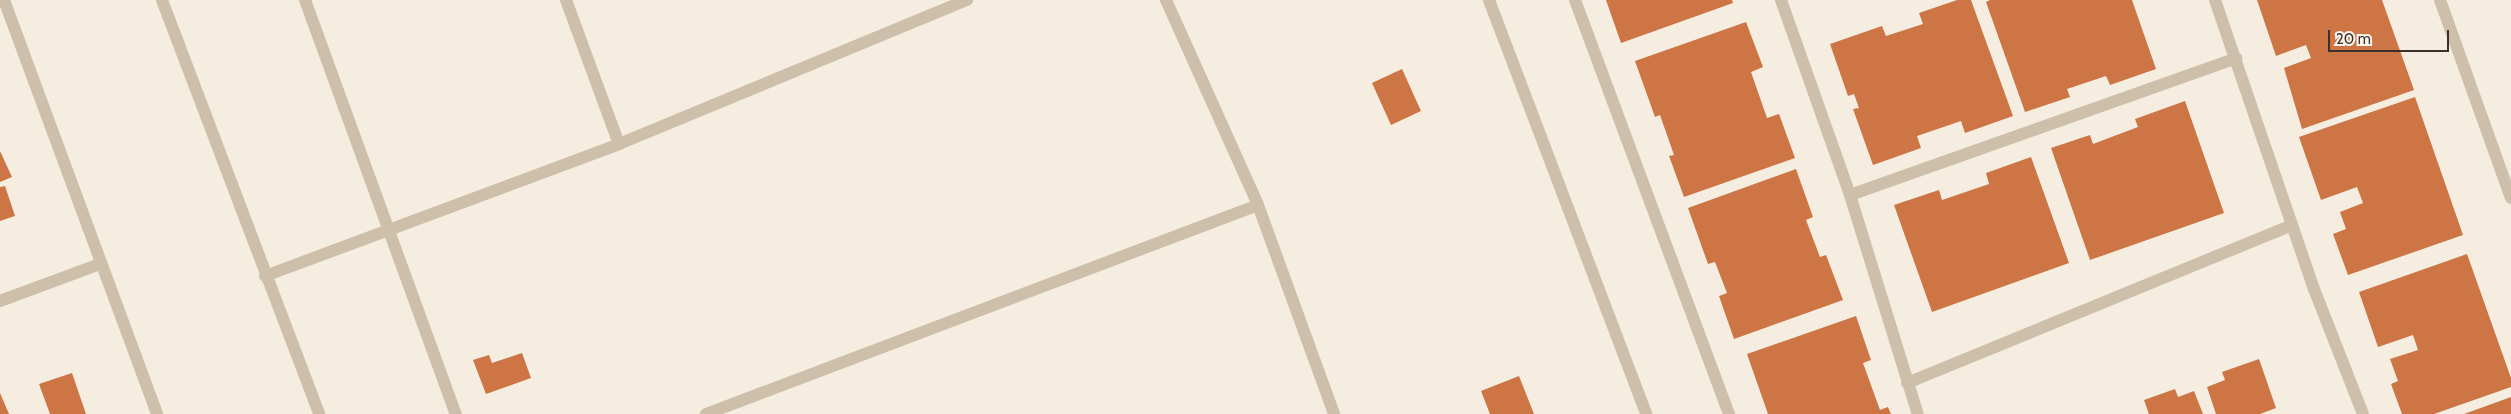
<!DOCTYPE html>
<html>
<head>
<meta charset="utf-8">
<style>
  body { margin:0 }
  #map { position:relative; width:2511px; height:414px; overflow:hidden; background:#f5ede0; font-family:Cabin,sans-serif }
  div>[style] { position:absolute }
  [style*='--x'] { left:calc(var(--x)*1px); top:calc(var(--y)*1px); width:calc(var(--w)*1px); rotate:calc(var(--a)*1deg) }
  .building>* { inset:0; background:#cd7545 }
  .minor>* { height:12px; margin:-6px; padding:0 6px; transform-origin:6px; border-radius:6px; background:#cebfaa }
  span { translate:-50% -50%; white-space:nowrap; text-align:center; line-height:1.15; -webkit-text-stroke:4px #fbf6ed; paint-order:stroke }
  .scale { position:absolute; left:2328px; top:30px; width:121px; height:22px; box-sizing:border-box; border:2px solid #3b312a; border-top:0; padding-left:6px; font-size:15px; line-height:18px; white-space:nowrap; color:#3b312a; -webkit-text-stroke:4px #fbf6ed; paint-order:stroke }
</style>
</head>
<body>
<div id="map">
  <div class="building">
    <i style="clip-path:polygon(1606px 0,1732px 0,1733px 3px,1621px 43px)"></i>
    <i style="clip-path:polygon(1957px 0,1971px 0,2013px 116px,1965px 133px,1961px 121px,1917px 136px,1921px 148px,1873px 165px,1853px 109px,1859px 108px,1854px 94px,1848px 96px,1830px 44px,1882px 26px,1886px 36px,1923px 24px,1919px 13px)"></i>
    <i style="clip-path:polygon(1990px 0,2132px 0,2156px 69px,2110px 85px,2106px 76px,2067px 89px,2070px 97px,2025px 112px,1986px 2px)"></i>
    <i style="clip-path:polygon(2257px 0,2382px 0,2414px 90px,2302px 129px,2284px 68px,2311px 58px,2306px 45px,2276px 56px)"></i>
    <i style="clip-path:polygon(1746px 22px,1763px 67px,1751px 72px,1767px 118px,1779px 114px,1795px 158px,1684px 197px,1669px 156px,1674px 155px,1660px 115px,1655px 117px,1635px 61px)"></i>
    <i style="clip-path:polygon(1402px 69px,1421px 111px,1391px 125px,1372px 83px)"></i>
    <i style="clip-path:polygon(2415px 97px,2463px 235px,2348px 275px,2333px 234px,2346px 229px,2340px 212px,2363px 203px,2357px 187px,2321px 200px,2299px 137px)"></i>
    <i style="clip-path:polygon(2185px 101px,2224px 213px,2090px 260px,2051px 148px,2090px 135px,2093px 144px,2138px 127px,2135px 119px)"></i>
    <i style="clip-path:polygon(0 151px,12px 177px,0 182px)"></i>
    <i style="clip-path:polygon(2031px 157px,2069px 263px,1932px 312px,1894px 205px,1939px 190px,1942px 200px,1989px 184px,1986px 173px)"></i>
    <i style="clip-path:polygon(1796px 169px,1813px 217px,1806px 220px,1820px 257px,1826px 255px,1843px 300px,1734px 339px,1719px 296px,1727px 293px,1715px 262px,1708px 264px,1688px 208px)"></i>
    <i style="clip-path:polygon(5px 186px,15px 216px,0 221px,0 187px)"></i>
    <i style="clip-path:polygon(2467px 254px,2511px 378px,2511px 387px,2434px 414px,2402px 414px,2391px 384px,2398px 381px,2390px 359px,2418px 350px,2413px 335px,2378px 347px,2359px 292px)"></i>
    <i style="clip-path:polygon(1856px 316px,1871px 360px,1863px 363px,1880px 410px,1888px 407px,1891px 414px,1768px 414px,1747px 354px)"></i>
    <i style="clip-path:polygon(522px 353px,531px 378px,486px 394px,473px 360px,489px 355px,492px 363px)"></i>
    <i style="clip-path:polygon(2259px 359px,2276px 408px,2260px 414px,2216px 414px,2207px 387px,2225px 380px,2222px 372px)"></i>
    <i style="clip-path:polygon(72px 373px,86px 414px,50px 414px,39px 384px)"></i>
    <i style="clip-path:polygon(1519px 376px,1534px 414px,1490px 414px,1481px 391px)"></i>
    <i style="clip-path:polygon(2175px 389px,2178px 397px,2194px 391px,2203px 414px,2149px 414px,2144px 400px)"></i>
    <i style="clip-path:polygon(0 393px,9px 414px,0 414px)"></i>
    <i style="clip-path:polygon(2511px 397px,2511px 414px,2464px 414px)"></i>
  </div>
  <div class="minor">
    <i style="--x:4;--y:0;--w:441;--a:69.7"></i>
    <i style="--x:162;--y:0;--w:443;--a:69.2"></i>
    <i style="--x:305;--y:0;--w:441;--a:70"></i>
    <i style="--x:566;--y:0;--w:153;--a:69.8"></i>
    <i style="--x:1166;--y:0;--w:225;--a:65.8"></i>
    <i style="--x:1258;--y:205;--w:222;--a:70"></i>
    <i style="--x:1489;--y:0;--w:443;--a:69.2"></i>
    <i style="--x:1575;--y:0;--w:442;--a:69.6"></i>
    <i style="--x:1781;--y:0;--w:207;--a:70.5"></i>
    <i style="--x:1850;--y:195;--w:229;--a:72.8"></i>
    <i style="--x:2215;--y:0;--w:305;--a:71.1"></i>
    <i style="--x:2314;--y:289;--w:134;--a:68.6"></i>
    <i style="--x:2440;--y:0;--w:210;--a:70.3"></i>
    <i style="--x:1850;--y:195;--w:410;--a:-19.5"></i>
    <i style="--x:265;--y:276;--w:378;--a:-20.4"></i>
    <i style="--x:619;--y:144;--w:377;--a:-22.5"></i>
    <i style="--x:0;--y:301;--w:107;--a:-20.3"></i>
    <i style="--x:1907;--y:383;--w:416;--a:-22.3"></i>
    <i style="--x:706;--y:414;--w:590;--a:-20.74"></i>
  </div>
  <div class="scale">20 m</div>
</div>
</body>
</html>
